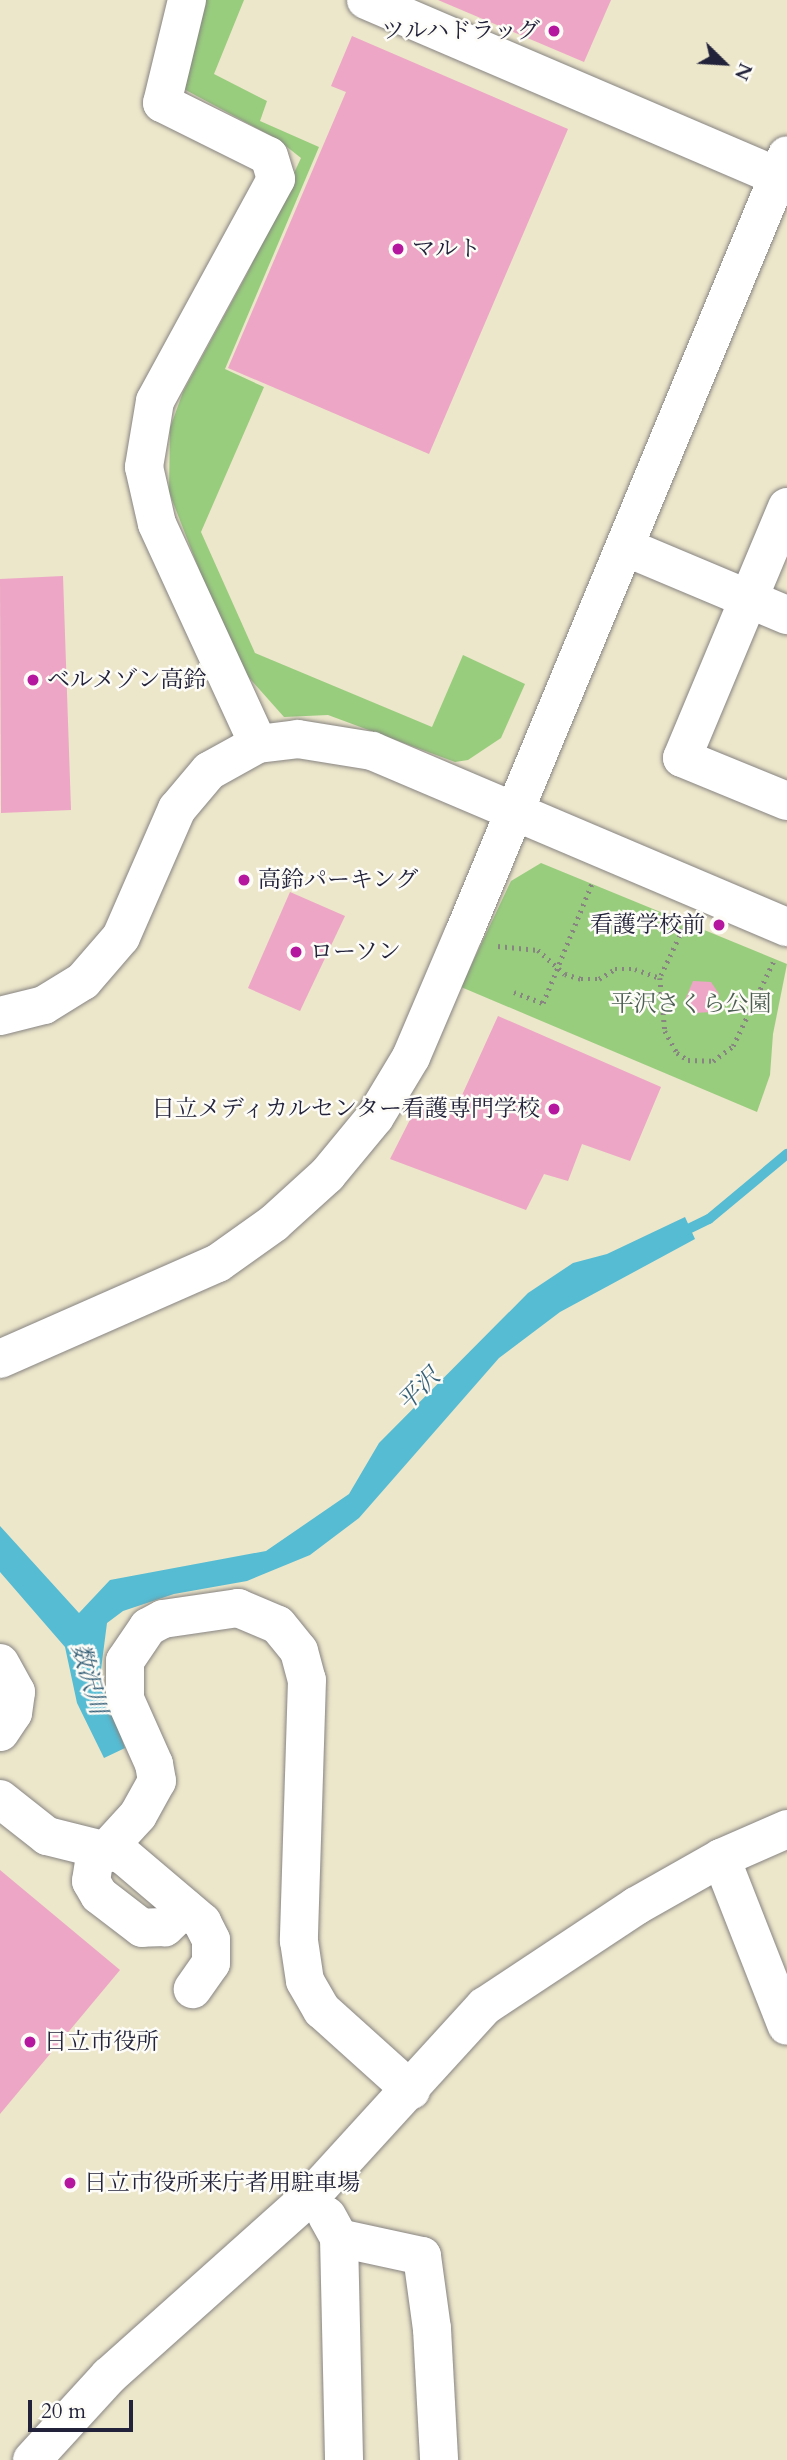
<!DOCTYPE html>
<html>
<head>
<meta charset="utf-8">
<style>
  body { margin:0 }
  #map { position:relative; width:787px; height:2460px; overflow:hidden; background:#ece6ca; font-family:Cardo,"Noto Serif JP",serif }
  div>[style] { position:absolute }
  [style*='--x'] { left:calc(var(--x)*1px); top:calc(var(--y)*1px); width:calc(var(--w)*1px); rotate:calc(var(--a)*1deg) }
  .green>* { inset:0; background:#99cd7e }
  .water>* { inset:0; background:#55bcd3 }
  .stream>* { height:10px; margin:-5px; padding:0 5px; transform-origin:5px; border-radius:5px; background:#55bcd3 }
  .building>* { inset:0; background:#eda6c5 }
  .path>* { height:4.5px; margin-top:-2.25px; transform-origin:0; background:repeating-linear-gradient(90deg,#878482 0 2px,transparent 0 7px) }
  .roads { filter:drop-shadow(0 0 2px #878482) drop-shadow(0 0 2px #878482) }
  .minor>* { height:38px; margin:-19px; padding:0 19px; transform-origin:19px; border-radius:19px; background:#fff }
  .dots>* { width:19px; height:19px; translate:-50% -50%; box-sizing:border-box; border:4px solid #fdfcf7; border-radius:50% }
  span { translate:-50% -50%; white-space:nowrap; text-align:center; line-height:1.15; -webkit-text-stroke:5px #fdfcf7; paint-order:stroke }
  .poi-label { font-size:23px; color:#22223b }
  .right { translate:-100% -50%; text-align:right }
  .left { translate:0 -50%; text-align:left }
  .park-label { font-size:23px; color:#4c5e52 }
  .water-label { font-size:24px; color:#366078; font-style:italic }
  .north { position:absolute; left:689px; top:28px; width:70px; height:70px; -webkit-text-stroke:5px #fdfcf7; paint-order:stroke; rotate:114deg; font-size:19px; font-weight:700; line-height:28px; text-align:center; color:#22223b }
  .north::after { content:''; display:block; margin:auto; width:24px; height:32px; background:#22223b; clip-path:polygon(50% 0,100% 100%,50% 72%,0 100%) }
  .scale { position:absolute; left:28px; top:2400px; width:105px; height:32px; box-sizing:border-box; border:4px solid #22223b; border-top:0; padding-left:9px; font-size:21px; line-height:24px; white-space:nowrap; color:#22223b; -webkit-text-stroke:5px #fdfcf7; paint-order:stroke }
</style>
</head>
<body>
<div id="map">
  <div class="green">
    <i style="clip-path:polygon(205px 0,244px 0,214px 74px,267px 101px,260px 121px,319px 147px,225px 369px,264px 387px,201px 532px,255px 653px,432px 727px,463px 655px,525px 684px,501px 738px,468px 760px,455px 762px,328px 715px,284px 717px,244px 672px,228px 644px,169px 492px,170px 428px,183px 392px,247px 274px,301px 158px,277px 139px,182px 88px)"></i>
    <i style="clip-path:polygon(541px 863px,787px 964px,773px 1034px,770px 1075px,757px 1112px,461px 987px,511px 881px)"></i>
  </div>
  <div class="water">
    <i style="clip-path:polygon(685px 1217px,695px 1239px,560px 1312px,499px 1358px,359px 1518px,310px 1555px,247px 1581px,174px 1594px,123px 1611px,107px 1623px,100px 1677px,125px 1748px,104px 1758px,77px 1703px,65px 1647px,0 1572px,0 1526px,79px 1613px,110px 1580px,266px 1551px,349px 1494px,379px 1443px,528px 1293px,573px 1263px,607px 1254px)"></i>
  </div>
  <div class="stream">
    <i style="--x:680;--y:1233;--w:32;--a:-26"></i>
    <i style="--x:709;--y:1219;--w:102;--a:-39.8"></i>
  </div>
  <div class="building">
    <i style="clip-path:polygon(438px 0,611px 0,584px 62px)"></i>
    <i style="clip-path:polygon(352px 36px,568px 129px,429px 454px,228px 368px,346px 92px,331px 86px)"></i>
    <i style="clip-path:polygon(63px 576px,71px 810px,1px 813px,0 579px)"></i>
    <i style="clip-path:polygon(290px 892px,345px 916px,300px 1011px,248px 988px)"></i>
    <i style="clip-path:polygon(693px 981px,711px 982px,719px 994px,712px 1012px,694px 1013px,685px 1000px)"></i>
    <i style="clip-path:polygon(498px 1016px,661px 1087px,630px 1161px,582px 1144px,568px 1181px,544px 1174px,526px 1210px,390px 1159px,419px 1102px,453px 1115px)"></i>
    <i style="clip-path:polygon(0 1870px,120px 1970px,0 2114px)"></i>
  </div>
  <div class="path">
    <i style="--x:686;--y:923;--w:61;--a:115.3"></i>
    <i style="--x:660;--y:978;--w:53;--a:84.6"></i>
    <i style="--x:665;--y:1031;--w:25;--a:61"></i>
    <i style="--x:677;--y:1053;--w:13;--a:32"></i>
    <i style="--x:688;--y:1060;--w:25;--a:2"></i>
    <i style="--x:713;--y:1061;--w:25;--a:-37"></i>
    <i style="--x:733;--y:1046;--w:95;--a:-64.5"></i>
    <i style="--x:498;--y:946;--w:40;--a:5.7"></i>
    <i style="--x:538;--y:950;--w:36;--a:42"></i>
    <i style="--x:565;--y:974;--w:17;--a:17"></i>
    <i style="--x:581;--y:979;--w:18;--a:0"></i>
    <i style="--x:599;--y:979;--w:19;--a:-32"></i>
    <i style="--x:615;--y:969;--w:20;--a:0"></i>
    <i style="--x:635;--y:969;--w:27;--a:20"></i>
    <i style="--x:514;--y:992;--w:31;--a:21"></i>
    <i style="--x:543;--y:1003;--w:130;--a:-67.8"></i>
  </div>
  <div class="roads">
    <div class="minor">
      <i style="--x:187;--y:0;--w:106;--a:103.6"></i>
      <i style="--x:162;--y:103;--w:119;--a:26.4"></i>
      <i style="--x:269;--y:156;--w:24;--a:73"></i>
      <i style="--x:276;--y:179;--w:253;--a:118.6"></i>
      <i style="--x:155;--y:401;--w:67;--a:99.5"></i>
      <i style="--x:144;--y:467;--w:58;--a:77.2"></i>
      <i style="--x:157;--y:524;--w:242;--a:65.3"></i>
      <i style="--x:366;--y:0;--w:448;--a:23.2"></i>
      <i style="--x:787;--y:507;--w:272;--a:112.7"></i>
      <i style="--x:682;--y:758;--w:113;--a:22.3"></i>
      <i style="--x:625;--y:547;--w:176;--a:22.8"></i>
      <i style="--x:0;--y:1016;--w:45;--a:-14"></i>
      <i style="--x:44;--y:1005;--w:46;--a:-31.6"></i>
      <i style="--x:83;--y:981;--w:58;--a:-49.2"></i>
      <i style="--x:121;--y:937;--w:140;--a:-66.4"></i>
      <i style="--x:177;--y:809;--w:50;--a:-49.9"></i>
      <i style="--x:209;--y:771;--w:56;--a:-28.9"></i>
      <i style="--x:258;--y:744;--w:40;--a:-7.1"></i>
      <i style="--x:298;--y:739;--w:75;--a:9.2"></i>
      <i style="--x:372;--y:751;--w:451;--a:23"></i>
      <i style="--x:0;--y:1359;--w:238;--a:-23.8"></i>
      <i style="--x:218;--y:1263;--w:69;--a:-35.5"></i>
      <i style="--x:274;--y:1223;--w:72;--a:-42.2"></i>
      <i style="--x:327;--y:1175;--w:75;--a:-50.4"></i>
      <i style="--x:375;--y:1117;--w:70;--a:-59"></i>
      <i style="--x:411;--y:1057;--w:135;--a:-66.9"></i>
      <i style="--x:464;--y:933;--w:842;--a:-67.45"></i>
      <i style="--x:0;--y:1663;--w:33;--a:61"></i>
      <i style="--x:16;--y:1692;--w:21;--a:98"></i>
      <i style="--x:13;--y:1713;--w:23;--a:124"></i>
      <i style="--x:0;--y:1799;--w:60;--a:38.2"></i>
      <i style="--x:47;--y:1836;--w:78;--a:14"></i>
      <i style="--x:123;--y:1855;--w:104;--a:40.3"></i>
      <i style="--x:202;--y:1922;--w:20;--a:63"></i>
      <i style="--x:211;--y:1940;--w:23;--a:90"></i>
      <i style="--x:211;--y:1963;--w:32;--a:125"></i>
      <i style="--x:721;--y:1858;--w:180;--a:68.6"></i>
      <i style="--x:185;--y:1908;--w:28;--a:136"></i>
      <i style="--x:165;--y:1927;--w:23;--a:178"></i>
      <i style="--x:142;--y:1928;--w:54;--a:-142.5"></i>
      <i style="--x:99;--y:1895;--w:16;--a:-120"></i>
      <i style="--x:91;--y:1881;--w:18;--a:-81"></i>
      <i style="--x:94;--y:1863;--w:65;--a:-47.5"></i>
      <i style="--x:138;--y:1815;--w:39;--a:-61"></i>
      <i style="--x:157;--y:1781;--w:17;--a:-100"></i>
      <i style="--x:154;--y:1764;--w:71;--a:-114"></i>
      <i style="--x:125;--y:1699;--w:38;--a:-90"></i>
      <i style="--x:125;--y:1661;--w:41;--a:-55.9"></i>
      <i style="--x:148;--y:1627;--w:17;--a:-28"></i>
      <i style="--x:163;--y:1619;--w:76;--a:-8.3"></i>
      <i style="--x:238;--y:1608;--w:43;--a:23"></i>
      <i style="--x:278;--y:1625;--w:33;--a:51"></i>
      <i style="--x:299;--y:1651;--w:30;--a:75"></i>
      <i style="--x:307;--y:1680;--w:261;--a:91.8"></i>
      <i style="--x:299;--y:1941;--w:40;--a:81.5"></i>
      <i style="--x:305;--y:1981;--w:34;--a:60"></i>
      <i style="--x:322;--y:2010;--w:120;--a:42"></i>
      <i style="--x:327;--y:2216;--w:25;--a:61"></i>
      <i style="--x:339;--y:2238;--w:222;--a:88.7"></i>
      <i style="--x:339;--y:2238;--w:85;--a:12.2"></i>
      <i style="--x:422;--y:2256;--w:74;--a:82.2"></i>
      <i style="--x:432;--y:2329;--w:131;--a:86.9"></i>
      <i style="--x:32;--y:2460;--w:114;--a:-47.5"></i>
      <i style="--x:109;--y:2376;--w:275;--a:-41.8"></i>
      <i style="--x:314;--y:2193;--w:253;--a:-47.6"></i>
      <i style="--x:485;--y:2006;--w:181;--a:-33.5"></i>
      <i style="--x:636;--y:1906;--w:98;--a:-29.5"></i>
      <i style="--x:721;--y:1858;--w:72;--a:-23.7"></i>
    </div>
  </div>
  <div class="dots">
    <i style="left:554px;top:31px;background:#b5179e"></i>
    <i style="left:398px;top:249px;background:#b5179e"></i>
    <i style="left:33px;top:680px;background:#b5179e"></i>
    <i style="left:244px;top:880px;background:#b5179e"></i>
    <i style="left:719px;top:925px;background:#b5179e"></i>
    <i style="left:296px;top:952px;background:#b5179e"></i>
    <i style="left:554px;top:1109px;background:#b5179e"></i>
    <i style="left:30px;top:2042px;background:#b5179e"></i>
    <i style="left:70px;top:2183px;background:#b5179e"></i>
  </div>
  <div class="poi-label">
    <span class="right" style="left:540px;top:31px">ツルハドラッグ</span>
    <span class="left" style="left:412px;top:249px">マルト</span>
    <span class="left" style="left:47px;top:680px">ベルメゾン高鈴</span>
    <span class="left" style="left:258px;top:880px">高鈴パーキング</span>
    <span class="right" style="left:705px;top:925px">看護学校前</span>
    <span class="left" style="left:310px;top:952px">ローソン</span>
    <span class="right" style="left:540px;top:1109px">日立メディカルセンター看護専門学校</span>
    <span class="left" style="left:44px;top:2042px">日立市役所</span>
    <span class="left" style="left:84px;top:2183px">日立市役所来庁者用駐車場</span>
  </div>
  <div class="park-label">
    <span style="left:691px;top:1004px">平沢さくら公園</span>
  </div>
  <div class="water-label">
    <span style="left:419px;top:1390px;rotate:-45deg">平沢</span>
    <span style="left:89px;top:1679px;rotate:74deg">数沢川</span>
  </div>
  <div class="north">N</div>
  <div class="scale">20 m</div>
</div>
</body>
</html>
